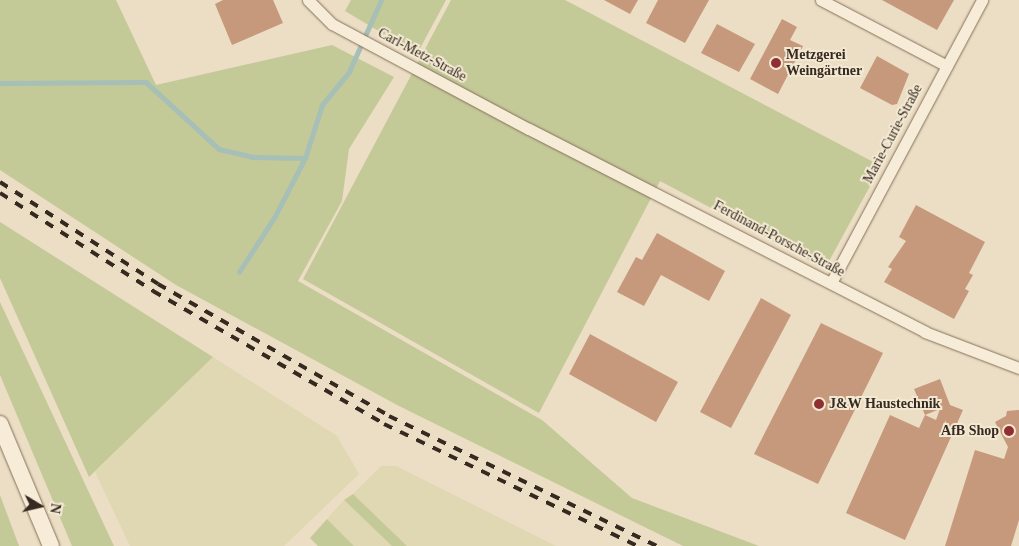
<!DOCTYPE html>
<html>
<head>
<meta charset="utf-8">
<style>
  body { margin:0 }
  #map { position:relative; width:1019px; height:546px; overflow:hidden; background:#ebdec4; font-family:"Times New Roman",serif }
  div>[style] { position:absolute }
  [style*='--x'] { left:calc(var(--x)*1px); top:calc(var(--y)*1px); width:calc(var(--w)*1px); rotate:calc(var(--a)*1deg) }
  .farmland>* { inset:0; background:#e0d8b2 }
  .green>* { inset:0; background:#c4c998 }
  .stream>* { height:4.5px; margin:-2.25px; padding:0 2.25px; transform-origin:2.25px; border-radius:2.25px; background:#a6bfb7 }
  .building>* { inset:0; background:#c7997c }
  .roads { filter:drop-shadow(0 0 1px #85705b) drop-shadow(0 0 1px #85705b) }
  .street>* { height:11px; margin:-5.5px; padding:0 5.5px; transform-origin:5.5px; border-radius:5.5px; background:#f7ecd7 }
  .secondary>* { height:16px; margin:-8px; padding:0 8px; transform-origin:8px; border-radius:8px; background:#f7ecd7 }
  .rail>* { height:4px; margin-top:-2px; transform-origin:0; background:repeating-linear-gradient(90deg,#36291f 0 9px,transparent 0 18px) }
  .dots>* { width:14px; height:14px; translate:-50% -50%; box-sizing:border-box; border:2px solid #f3e9d3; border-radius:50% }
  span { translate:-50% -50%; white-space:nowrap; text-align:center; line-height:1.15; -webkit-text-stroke:4px #f3e9d3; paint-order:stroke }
  .street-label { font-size:14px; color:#36291f }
  .poi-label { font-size:14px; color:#36291f; font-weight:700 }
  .left { translate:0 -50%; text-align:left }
  .right { translate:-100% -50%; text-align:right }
  .north { position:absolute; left:15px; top:481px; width:50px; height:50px; -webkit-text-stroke:4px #f3e9d3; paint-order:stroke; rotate:99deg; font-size:14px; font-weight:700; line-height:20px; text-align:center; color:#36291f }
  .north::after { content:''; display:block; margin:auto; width:18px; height:22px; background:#36291f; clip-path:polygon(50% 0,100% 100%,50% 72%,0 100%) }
</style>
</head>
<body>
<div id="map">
  <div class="farmland">
    <i style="clip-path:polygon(213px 357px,337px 436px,359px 474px,284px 546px,130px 546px,95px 472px)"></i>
    <i style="clip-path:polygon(381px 466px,396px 466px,556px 546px,407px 546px,353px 494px)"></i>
    <i style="clip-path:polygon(344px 500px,392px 546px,354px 546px,327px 519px)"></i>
  </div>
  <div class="green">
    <i style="clip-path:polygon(0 0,116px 0,156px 85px,332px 45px,394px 77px,349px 149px,342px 201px,298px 281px,542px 420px,632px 498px,759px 546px,683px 546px,399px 406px,176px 285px,0 170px)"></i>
    <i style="clip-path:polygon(351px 0,446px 0,417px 54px,345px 11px)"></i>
    <i style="clip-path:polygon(451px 0,565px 0,881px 166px,828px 263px,817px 264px,660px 181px,539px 413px,303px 279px)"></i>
    <i style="clip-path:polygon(0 222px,213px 357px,89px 477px,0 278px)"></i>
    <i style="clip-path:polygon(0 302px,114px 546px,72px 546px,0 375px)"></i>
    <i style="clip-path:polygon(353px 494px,407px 546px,392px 546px,344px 500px)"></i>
    <i style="clip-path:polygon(0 495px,19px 546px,0 546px)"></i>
    <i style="clip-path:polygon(327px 519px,354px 546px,318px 546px,310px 538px)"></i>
  </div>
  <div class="stream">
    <i style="--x:0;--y:83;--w:146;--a:-0.4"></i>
    <i style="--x:146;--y:82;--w:99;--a:42.5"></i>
    <i style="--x:219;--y:149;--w:35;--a:13"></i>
    <i style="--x:253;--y:157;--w:52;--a:1.1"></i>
    <i style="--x:239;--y:272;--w:64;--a:-57.1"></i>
    <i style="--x:274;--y:218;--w:68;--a:-62.7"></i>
    <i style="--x:305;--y:158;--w:56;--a:-72.2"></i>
    <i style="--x:322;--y:105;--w:43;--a:-50.7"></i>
    <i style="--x:349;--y:72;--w:79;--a:-66"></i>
  </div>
  <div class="building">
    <i style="clip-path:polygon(223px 0,273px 0,283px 23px,232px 45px,215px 4px)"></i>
    <i style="clip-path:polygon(604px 0,638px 0,630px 14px)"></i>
    <i style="clip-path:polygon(658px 0,709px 0,685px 43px,646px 23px)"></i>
    <i style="clip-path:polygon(882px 0,954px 0,937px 30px)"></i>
    <i style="clip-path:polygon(782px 19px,797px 27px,790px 40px,803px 46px,778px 94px,750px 79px)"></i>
    <i style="clip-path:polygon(717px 24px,755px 44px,739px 72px,701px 53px)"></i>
    <i style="clip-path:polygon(877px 56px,909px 74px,897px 104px,892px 105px,860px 88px)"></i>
    <i style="clip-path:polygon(916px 205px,985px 242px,969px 273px,973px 275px,965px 289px,969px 291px,954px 319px,884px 282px,892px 269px,888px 267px,906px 241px,899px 237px)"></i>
    <i style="clip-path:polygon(657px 233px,725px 271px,709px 301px,661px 275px,644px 306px,617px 292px,636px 257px,642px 260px)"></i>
    <i style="clip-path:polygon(761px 298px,791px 315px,731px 428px,700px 412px)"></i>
    <i style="clip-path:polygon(821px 323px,883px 353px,818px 484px,754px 454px)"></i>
    <i style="clip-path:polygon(590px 334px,678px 382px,656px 422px,569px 374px)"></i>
    <i style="clip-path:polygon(evenodd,940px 379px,950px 405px,963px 410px,905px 540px,846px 513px,890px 415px,919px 428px,925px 415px,914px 389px,940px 379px,940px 409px,936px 420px,925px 415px,940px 409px)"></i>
    <i style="clip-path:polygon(1019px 410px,1019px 520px,1011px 546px,945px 546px,975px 450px,1004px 459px,1008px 447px,995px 422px,1006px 416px,1007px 411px)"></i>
  </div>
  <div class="roads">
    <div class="street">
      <i style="--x:308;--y:0;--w:34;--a:45"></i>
      <i style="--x:332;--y:24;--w:223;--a:28.1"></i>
      <i style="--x:529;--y:129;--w:445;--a:27.1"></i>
      <i style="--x:925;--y:332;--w:101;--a:21"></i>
      <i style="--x:821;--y:0;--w:142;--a:27.6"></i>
      <i style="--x:831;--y:283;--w:321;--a:-61.9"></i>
    </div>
    <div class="secondary">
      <i style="--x:0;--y:424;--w:132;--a:67.3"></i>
    </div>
  </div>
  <div class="rail">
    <i style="--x:0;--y:182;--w:188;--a:32.8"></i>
    <i style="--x:158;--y:284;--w:266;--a:29.7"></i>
    <i style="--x:389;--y:416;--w:298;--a:25.9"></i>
    <i style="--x:0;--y:193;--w:182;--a:32.6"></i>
    <i style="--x:153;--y:291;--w:267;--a:29.9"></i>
    <i style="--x:384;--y:424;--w:282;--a:25.7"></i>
  </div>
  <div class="dots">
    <i style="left:776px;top:63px;background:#902f32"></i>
    <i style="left:819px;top:404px;background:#902f32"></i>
    <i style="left:1009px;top:431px;background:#902f32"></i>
  </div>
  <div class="street-label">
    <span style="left:422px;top:55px;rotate:28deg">Carl-Metz-Straße</span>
    <span style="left:893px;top:134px;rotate:-62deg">Marie-Curie-Straße</span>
    <span style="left:779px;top:239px;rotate:28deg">Ferdinand-Porsche-Straße</span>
  </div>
  <div class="poi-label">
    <span class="left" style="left:786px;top:63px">Metzgerei<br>Weingärtner</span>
    <span class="left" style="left:829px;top:404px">J&amp;W Haustechnik</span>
    <span class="right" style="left:999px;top:431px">AfB Shop</span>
  </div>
  <div class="north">N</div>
</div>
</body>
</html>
